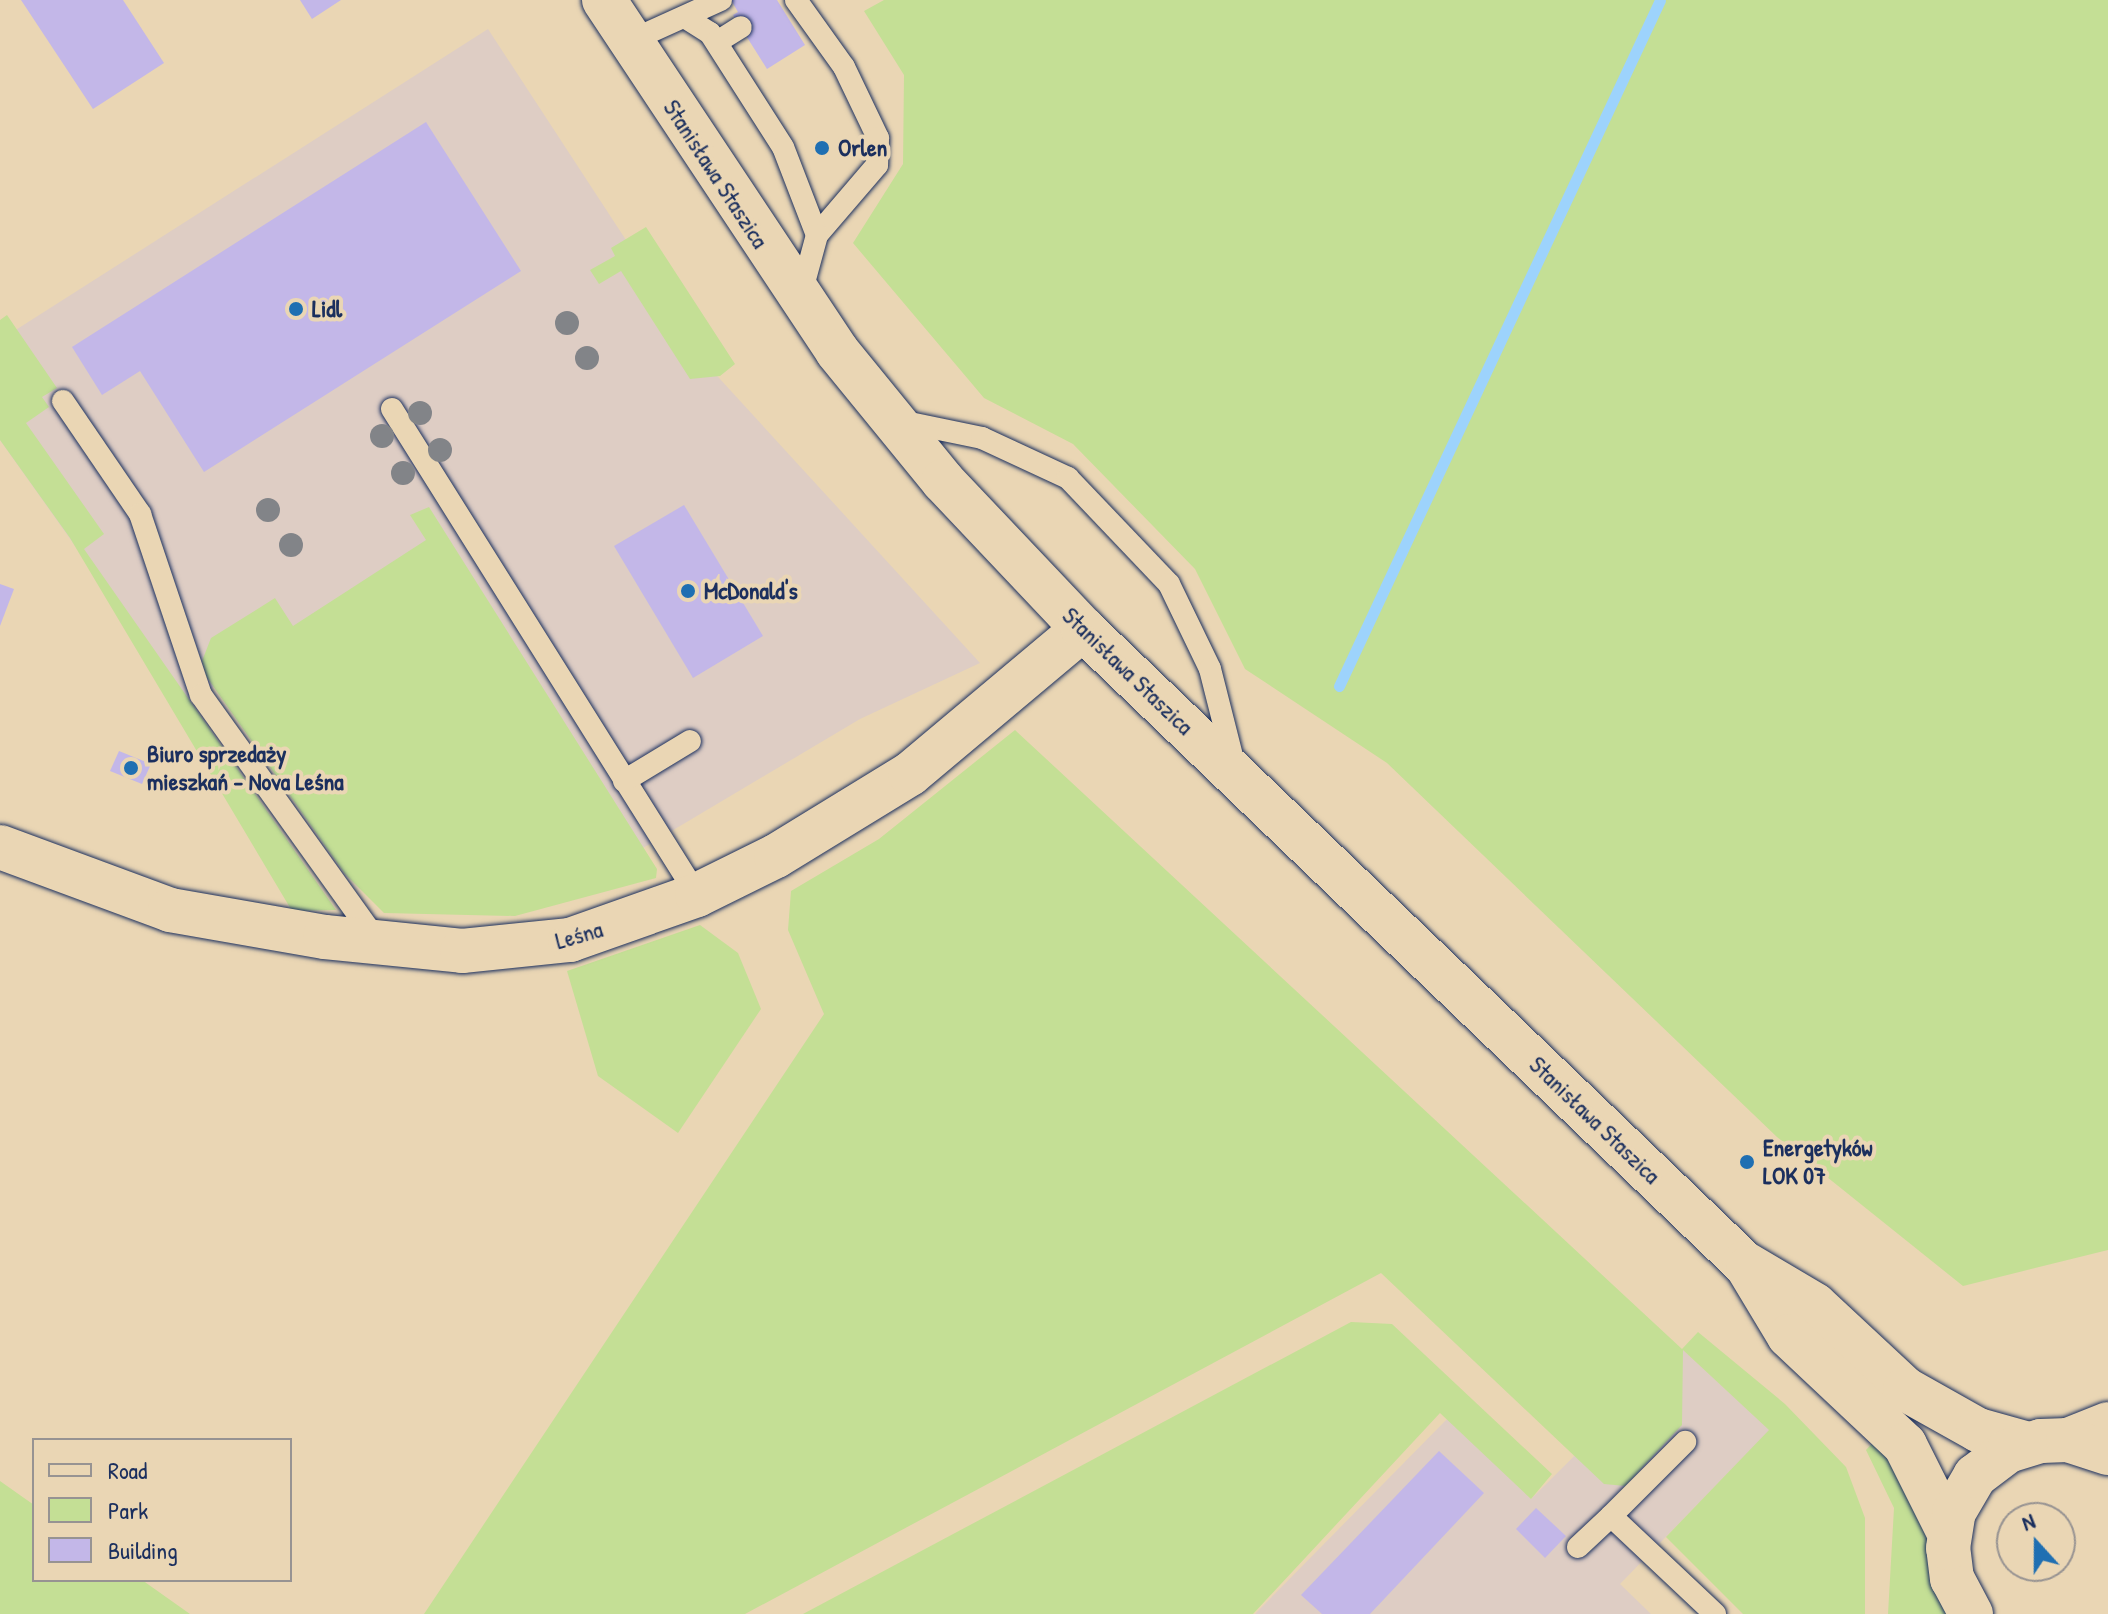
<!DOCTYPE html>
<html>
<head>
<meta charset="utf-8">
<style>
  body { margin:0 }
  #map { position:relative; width:2108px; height:1614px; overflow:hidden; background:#ead6b4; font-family:"Patrick Hand",sans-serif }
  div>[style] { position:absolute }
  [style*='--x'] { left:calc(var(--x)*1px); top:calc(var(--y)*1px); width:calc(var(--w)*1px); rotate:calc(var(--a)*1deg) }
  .built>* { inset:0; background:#decdc4 }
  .green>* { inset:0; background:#c4df95 }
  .stream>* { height:11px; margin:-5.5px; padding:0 5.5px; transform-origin:5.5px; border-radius:5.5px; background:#9dd3fc }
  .building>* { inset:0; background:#c3b7e8 }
  .roads { filter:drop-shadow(0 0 2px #1b2f5e) drop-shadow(0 0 2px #1b2f5e) }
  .lane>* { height:22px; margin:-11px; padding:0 11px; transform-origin:11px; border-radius:11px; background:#ead6b4 }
  .street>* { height:44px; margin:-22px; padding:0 22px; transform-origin:22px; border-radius:22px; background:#ead6b4 }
  .secondary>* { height:44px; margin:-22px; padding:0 22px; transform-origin:22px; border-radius:22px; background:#ead6b4 }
  .trees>* { width:24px; height:24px; margin:-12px; border-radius:50%; background:#828488 }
  .dots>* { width:22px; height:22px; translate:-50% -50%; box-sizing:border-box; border:4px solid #ead6b4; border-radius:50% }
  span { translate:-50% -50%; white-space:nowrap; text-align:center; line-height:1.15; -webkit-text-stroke:8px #ead6b4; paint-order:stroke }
  .poi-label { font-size:24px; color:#1b2f5e; font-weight:700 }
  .left { translate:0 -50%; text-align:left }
  .street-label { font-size:24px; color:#1b2f5e }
  .legend { position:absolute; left:32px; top:1438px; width:260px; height:144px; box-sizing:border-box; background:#ead6b4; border:2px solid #979392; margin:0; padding:10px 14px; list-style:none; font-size:24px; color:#1b2f5e }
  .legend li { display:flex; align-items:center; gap:16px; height:40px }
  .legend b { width:40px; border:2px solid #979392 }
  .north { position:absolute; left:1996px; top:1502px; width:80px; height:80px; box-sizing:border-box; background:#ead6b4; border:2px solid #979392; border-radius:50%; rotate:339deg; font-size:22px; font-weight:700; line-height:32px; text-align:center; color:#1b2f5e }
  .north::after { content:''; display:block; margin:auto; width:28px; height:36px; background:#1f6fb2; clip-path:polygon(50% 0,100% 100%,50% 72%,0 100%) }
</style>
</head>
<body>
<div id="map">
  <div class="built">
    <i style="clip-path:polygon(488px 29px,709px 367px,980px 663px,860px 719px,633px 854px,440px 539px,187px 704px,0 440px,0 340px)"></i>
    <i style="clip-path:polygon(1682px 1349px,1770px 1430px,1620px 1584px,1651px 1614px,1255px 1614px,1453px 1413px,1531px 1499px)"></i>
  </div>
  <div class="green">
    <i style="clip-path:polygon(884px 0,2108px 0,2108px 1250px,1963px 1286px,1777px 1137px,1387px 763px,1245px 669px,1195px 569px,1073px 444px,984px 398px,853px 243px,903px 164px,904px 75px,864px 11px)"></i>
    <i style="clip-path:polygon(646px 227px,735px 364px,720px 376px,690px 379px,621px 271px,599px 284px,590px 270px,615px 256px,611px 248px)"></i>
    <i style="clip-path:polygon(7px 315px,57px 388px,42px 397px,49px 407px,26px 423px,104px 534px,84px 549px,336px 910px,292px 911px,70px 538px,0 440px,0 320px)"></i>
    <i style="clip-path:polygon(429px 507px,657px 869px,656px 878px,515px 916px,384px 913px,345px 874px,206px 676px,202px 661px,211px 638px,275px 598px,293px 626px,426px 540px,410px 515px)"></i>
    <i style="clip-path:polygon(1015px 730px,1682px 1349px,1698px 1332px,1785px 1404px,1846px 1467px,1865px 1518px,1865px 1614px,1743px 1614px,1666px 1537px,1769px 1430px,1683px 1350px,1682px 1425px,1625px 1486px,1604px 1484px,1381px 1273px,745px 1614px,424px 1614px,824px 1014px,788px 930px,791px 891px,879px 839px)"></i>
    <i style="clip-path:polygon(700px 925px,738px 953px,761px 1009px,678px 1133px,598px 1076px,567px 971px)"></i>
    <i style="clip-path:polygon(1351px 1322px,1392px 1324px,1552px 1474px,1531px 1499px,1440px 1413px,1253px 1614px,803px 1614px)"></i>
    <i style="clip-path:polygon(1878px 1437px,1917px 1491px,1946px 1614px,1888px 1614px,1894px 1508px,1866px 1450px)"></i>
    <i style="clip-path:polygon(0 1481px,34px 1505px,34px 1580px,142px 1580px,190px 1614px,0 1614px)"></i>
  </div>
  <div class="stream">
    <i style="--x:1339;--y:686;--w:757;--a:-64.92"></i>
  </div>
  <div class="building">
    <i style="clip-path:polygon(21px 0,123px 0,164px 63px,93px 109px)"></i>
    <i style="clip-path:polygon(300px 0,341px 0,312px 19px)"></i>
    <i style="clip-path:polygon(731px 0,777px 0,805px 45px,767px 69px,733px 15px,738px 12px)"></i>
    <i style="clip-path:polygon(426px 122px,521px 271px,204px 472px,140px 371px,102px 395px,72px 347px)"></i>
    <i style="clip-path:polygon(684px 505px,763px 636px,693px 678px,614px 546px)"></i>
    <i style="clip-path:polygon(0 584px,14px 589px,0 626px)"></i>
    <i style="clip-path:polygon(119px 751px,151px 764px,142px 784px,110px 771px)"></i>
    <i style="clip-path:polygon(1439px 1451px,1484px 1493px,1370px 1614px,1322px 1614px,1301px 1595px)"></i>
    <i style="clip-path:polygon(1536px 1508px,1566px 1536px,1545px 1558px,1516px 1529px)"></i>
  </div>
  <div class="roads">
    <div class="lane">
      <i style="--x:796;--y:0;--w:82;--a:54.4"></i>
      <i style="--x:844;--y:67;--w:79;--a:64.4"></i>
      <i style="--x:878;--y:138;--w:27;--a:92"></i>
      <i style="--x:877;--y:165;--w:92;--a:130.6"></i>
      <i style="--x:686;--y:18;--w:28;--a:32"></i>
      <i style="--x:710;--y:33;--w:135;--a:57.4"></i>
      <i style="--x:783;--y:147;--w:94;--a:68.9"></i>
      <i style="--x:817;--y:235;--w:61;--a:105.2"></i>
      <i style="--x:630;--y:41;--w:100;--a:-24.3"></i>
      <i style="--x:717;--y:42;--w:28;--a:-32"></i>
      <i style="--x:63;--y:401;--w:137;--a:55.7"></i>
      <i style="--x:140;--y:514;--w:191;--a:71.4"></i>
      <i style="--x:201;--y:695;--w:302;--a:54.4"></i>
      <i style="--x:392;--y:409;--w:574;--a:57.89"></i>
      <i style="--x:900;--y:421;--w:84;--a:11.7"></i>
      <i style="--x:982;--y:438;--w:95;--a:24.9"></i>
      <i style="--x:1068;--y:478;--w:146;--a:46.4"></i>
      <i style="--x:1169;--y:584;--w:94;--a:64.2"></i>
      <i style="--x:1210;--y:669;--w:98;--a:75.8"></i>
      <i style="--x:624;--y:781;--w:77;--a:-31.2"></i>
      <i style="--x:1611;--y:1516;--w:105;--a:-45"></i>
      <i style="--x:1578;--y:1547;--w:45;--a:-43.2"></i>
      <i style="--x:1611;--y:1516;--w:143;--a:43.3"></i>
    </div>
    <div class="street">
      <i style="--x:0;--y:847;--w:181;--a:20.3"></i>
      <i style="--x:170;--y:910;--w:157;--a:9.9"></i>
      <i style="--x:325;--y:937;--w:138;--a:5.8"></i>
      <i style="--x:462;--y:951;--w:109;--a:-5.8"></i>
      <i style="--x:570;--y:940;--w:135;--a:-19.5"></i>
      <i style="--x:697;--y:895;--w:88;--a:-26.3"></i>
      <i style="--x:776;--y:856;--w:157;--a:-31.5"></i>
      <i style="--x:910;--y:774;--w:226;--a:-40"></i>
      <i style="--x:2068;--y:1440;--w:43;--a:-21.8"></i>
    </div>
    <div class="secondary">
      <i style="--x:604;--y:0;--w:421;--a:56.4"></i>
      <i style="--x:837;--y:351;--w:168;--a:50.8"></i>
      <i style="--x:943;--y:481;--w:204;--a:46.6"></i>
      <i style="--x:1083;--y:629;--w:916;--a:43.81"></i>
      <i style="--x:1744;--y:1263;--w:82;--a:30.6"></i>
      <i style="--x:1815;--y:1305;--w:123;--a:43"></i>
      <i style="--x:1905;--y:1389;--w:84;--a:29.3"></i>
      <i style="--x:1978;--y:1430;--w:52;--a:15.6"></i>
      <i style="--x:1748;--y:1268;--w:79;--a:58.9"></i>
      <i style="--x:1789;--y:1336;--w:159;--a:43.2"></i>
      <i style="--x:1905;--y:1445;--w:98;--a:63.4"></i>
      <i style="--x:1971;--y:1614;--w:40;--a:-118"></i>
      <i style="--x:1952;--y:1579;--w:31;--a:-97"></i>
      <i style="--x:1948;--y:1548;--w:36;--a:-81"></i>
      <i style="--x:1954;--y:1512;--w:42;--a:-59.7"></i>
      <i style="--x:1975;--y:1476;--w:41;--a:-37.1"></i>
      <i style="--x:2008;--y:1451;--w:34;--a:-17"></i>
      <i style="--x:2041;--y:1441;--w:27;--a:-2"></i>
      <i style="--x:2068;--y:1440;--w:42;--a:18"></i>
    </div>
  </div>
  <div class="trees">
    <i style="left:567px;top:323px"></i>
    <i style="left:587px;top:358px"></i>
    <i style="left:420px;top:413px"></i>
    <i style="left:382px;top:436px"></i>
    <i style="left:440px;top:450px"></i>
    <i style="left:403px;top:473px"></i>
    <i style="left:268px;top:510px"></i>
    <i style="left:291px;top:545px"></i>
  </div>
  <div class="dots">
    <i style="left:822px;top:148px;background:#1f6fb2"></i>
    <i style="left:296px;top:309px;background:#1f6fb2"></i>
    <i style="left:688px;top:591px;background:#1f6fb2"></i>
    <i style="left:131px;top:768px;background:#1f6fb2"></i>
    <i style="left:1747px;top:1162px;background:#1f6fb2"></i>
  </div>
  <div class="poi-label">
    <span class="left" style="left:838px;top:148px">Orlen</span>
    <span class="left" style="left:312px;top:309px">Lidl</span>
    <span class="left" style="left:704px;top:591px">McDonald's</span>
    <span class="left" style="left:147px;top:768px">Biuro sprzedaży<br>mieszkań - Nova Leśna</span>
    <span class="left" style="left:1763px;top:1162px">Energetyków<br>LOK 07</span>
  </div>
  <div class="street-label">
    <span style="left:716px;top:174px;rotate:57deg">Stanisława Staszica</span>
    <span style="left:1128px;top:671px;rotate:44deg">Stanisława Staszica</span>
    <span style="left:579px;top:935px;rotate:-16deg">Leśna</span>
    <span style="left:1595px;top:1120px;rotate:44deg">Stanisława Staszica</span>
  </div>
  <ul class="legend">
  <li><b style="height:10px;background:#ead6b4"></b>Road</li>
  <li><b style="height:22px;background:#c4df95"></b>Park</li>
  <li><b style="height:22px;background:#c3b7e8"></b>Building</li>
  </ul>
  <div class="north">N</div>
</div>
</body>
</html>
